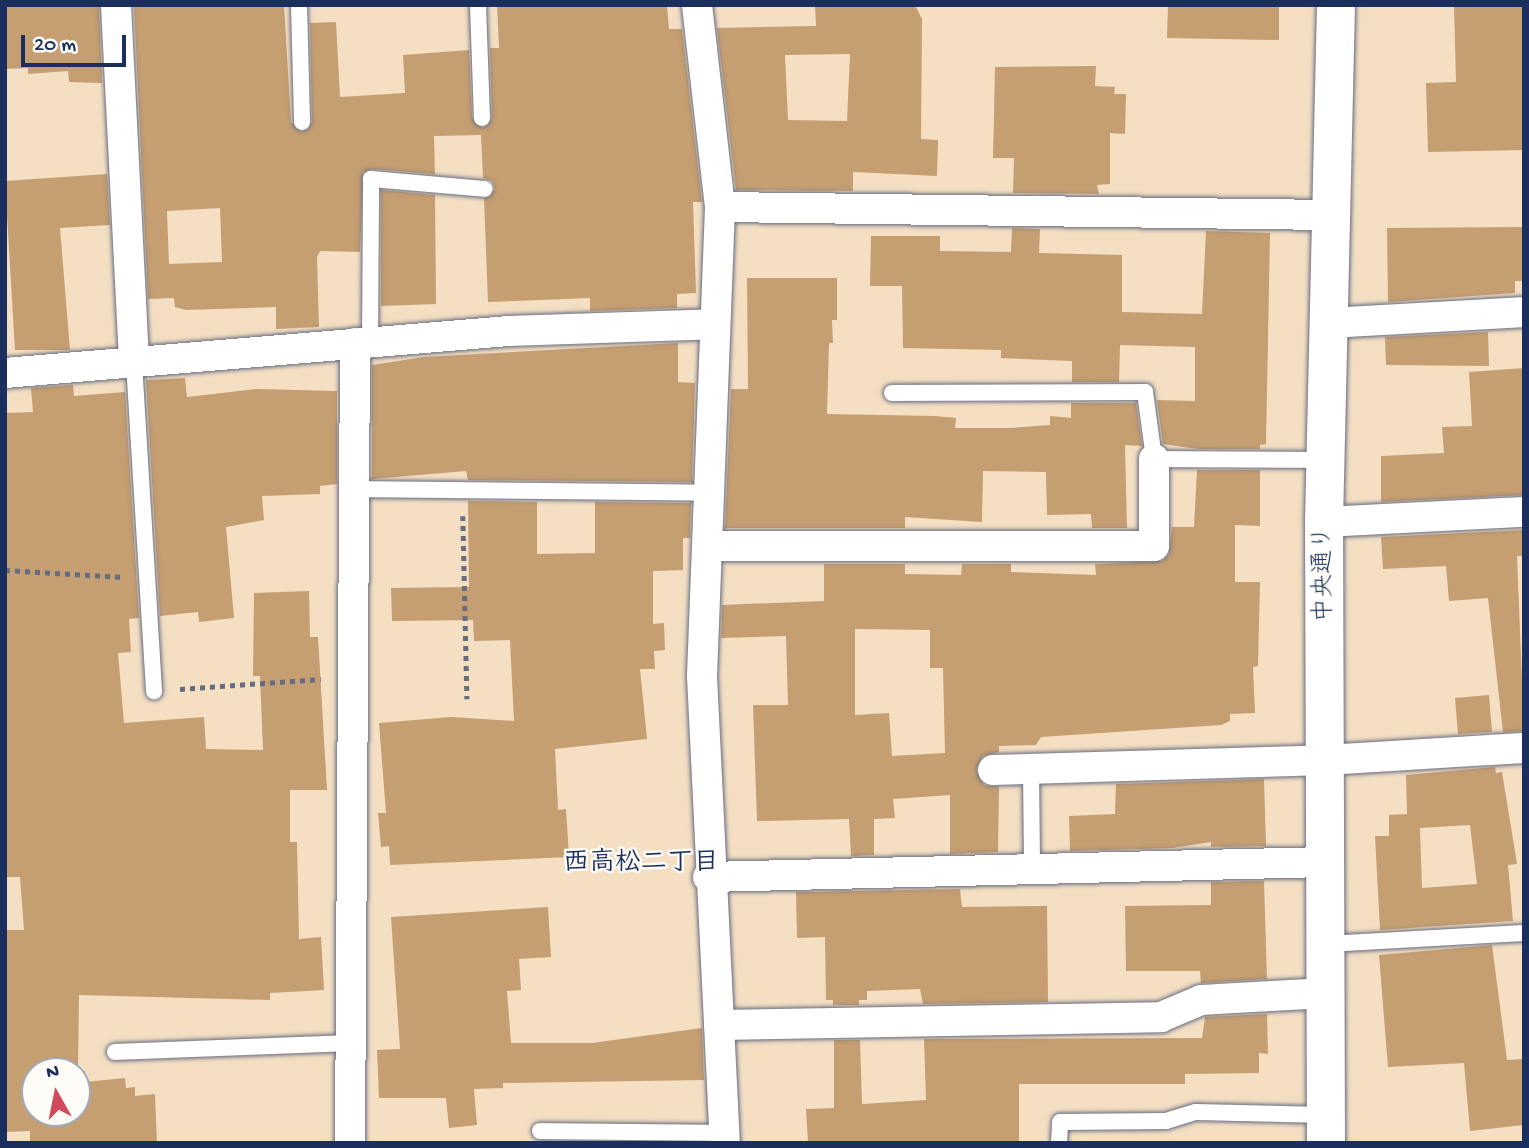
<!DOCTYPE html>
<html>
<head>
<meta charset="utf-8">
<style>
  body { margin:0 }
  #map { position:relative; width:1529px; height:1148px; overflow:hidden; background:#f4dfc3; font-family:"Gochi Hand","Klee One",sans-serif }
  div>[style] { position:absolute }
  [style*='--x'] { left:calc(var(--x)*1px); top:calc(var(--y)*1px); width:calc(var(--w)*1px); rotate:calc(var(--a)*1deg) }
  .building>* { inset:0; background:#c59e71 }
  .path>* { height:4.5px; margin-top:-2.25px; transform-origin:0; background:repeating-linear-gradient(90deg,#676d81 0 5px,transparent 0 10px) }
  .roads { filter:drop-shadow(0 0 2px #676d81) drop-shadow(0 0 2px #676d81) }
  .lane>* { height:16px; margin:-8px; padding:0 8px; transform-origin:8px; border-radius:8px; background:#fff }
  .street>* { height:30px; margin:-15px; padding:0 15px; transform-origin:15px; border-radius:15px; background:#fff }
  .highway>* { height:38px; margin:-19px; padding:0 19px; transform-origin:19px; border-radius:19px; background:#fff }
  span { translate:-50% -50%; white-space:nowrap; text-align:center; line-height:1.15; -webkit-text-stroke:5px #fdfcf7; paint-order:stroke }
  .street-label { font-size:24px; color:#1b2f5e }
  .neighbourhood-label { font-size:26px; color:#1b2f5e; font-weight:700 }
  .frame { position:absolute; inset:0; border:7px solid #1b2f5e; pointer-events:none }
  .north { position:absolute; left:21px; top:1057px; width:70px; height:70px; box-sizing:border-box; background:#fdfcf7; border:2px solid #a3aaba; border-radius:50%; rotate:351deg; font-size:19px; font-weight:700; line-height:28px; text-align:center; color:#1b2f5e }
  .north::after { content:''; display:block; margin:auto; width:24px; height:32px; background:#d1495b; clip-path:polygon(50% 0,100% 100%,50% 72%,0 100%) }
  .scale { position:absolute; left:21px; top:35px; width:105px; height:32px; box-sizing:border-box; border:4px solid #1b2f5e; border-top:0; padding-left:9px; font-size:21px; line-height:24px; white-space:nowrap; color:#1b2f5e; -webkit-text-stroke:5px #fdfcf7; paint-order:stroke }
</style>
</head>
<body>
<div id="map">
  <div class="building">
    <i style="clip-path:polygon(5px 5px,99px 5px,102px 83px,69px 82px,68px 71px,28px 74px,28px 68px,5px 69px)"></i>
    <i style="clip-path:polygon(evenodd,134px 5px,284px 5px,291px 122px,302px 132px,312px 122px,310px 23px,336px 22px,340px 97px,405px 93px,403px 55px,469px 50px,472px 118px,483px 128px,492px 118px,490px 48px,499px 48px,497px 5px,667px 5px,669px 29px,682px 29px,702px 202px,693px 202px,696px 293px,677px 294px,677px 308px,590px 311px,590px 298px,488px 302px,484px 199px,495px 189px,492px 181px,483px 178px,481px 135px,434px 136px,435px 174px,372px 169px,363px 173px,360px 252px,320px 251px,317px 257px,319px 327px,276px 329px,276px 307px,186px 310px,175px 307px,174px 298px,148px 299px,134px 5px,220px 208px,222px 262px,169px 264px,167px 211px,220px 208px)"></i>
    <i style="clip-path:polygon(evenodd,815px 5px,915px 5px,922px 19px,921px 139px,938px 140px,937px 176px,853px 172px,853px 191px,736px 190px,717px 28px,816px 26px,815px 5px,850px 54px,847px 121px,788px 120px,785px 55px,850px 54px)"></i>
    <i style="clip-path:polygon(1168px 5px,1279px 5px,1279px 40px,1167px 38px)"></i>
    <i style="clip-path:polygon(1454px 5px,1524px 5px,1524px 150px,1428px 152px,1426px 83px,1456px 82px)"></i>
    <i style="clip-path:polygon(1096px 66px,1095px 86px,1115px 87px,1114px 94px,1126px 94px,1125px 134px,1110px 133px,1110px 184px,1097px 185px,1099px 194px,1013px 193px,1014px 158px,993px 158px,995px 67px)"></i>
    <i style="clip-path:polygon(107px 174px,110px 225px,60px 228px,70px 350px,15px 350px,5px 181px)"></i>
    <i style="clip-path:polygon(381px 190px,435px 195px,436px 304px,381px 306px)"></i>
    <i style="clip-path:polygon(1524px 227px,1524px 281px,1515px 281px,1515px 293px,1388px 302px,1387px 228px)"></i>
    <i style="clip-path:polygon(1012px 228px,1040px 229px,1039px 253px,1122px 255px,1122px 312px,1202px 314px,1206px 231px,1270px 233px,1266px 444px,1260px 445px,1260px 449px,1198px 449px,1163px 444px,1157px 400px,1195px 401px,1195px 347px,1120px 345px,1119px 382px,1072px 382px,1072px 361px,1001px 358px,1001px 350px,903px 348px,902px 286px,870px 286px,871px 236px,940px 236px,940px 251px,1011px 252px)"></i>
    <i style="clip-path:polygon(747px 278px,837px 278px,837px 320px,832px 320px,833px 343px,829px 343px,827px 414px,935px 416px,956px 418px,955px 428px,1011px 428px,1050px 425px,1050px 416px,1071px 418px,1071px 403px,1136px 403px,1142px 446px,1125px 445px,1127px 528px,1137px 528px,1092px 528px,1091px 514px,1047px 515px,1046px 472px,983px 471px,982px 522px,905px 517px,905px 528px,725px 528px,731px 389px,748px 389px)"></i>
    <i style="clip-path:polygon(1488px 332px,1489px 366px,1386px 365px,1385px 337px)"></i>
    <i style="clip-path:polygon(678px 343px,678px 382px,695px 383px,692px 482px,468px 480px,466px 471px,372px 479px,372px 365px,424px 357px)"></i>
    <i style="clip-path:polygon(1524px 368px,1524px 495px,1381px 502px,1381px 456px,1444px 453px,1442px 427px,1472px 426px,1469px 372px)"></i>
    <i style="clip-path:polygon(185px 378px,187px 397px,256px 389px,337px 391px,337px 484px,320px 486px,320px 494px,262px 496px,264px 520px,226px 527px,234px 618px,199px 622px,198px 612px,160px 616px,146px 380px)"></i>
    <i style="clip-path:polygon(evenodd,73px 385px,74px 396px,125px 392px,139px 618px,129px 619px,131px 652px,118px 653px,124px 723px,204px 717px,206px 749px,263px 750px,260px 676px,253px 676px,254px 593px,309px 591px,310px 637px,318px 637px,327px 790px,290px 790px,290px 842px,297px 842px,299px 939px,321px 937px,324px 990px,270px 993px,270px 1000px,79px 995px,78px 1071px,85px 1071px,85px 1082px,125px 1078px,126px 1088px,135px 1087px,135px 1096px,155px 1094px,157px 1143px,30px 1143px,30px 1131px,5px 1132px,5px 930px,24px 930px,20px 877px,5px 877px,5px 413px,33px 412px,31px 388px,73px 385px,35px 1071px,77px 1071px,77px 1113px,35px 1113px,35px 1071px)"></i>
    <i style="clip-path:polygon(evenodd,1197px 470px,1260px 470px,1260px 526px,1235px 525px,1235px 582px,1260px 582px,1258px 666px,1253px 667px,1255px 713px,1230px 714px,1230px 721px,1221px 725px,1041px 737px,1036px 745px,999px 746px,999px 752px,983px 756px,976px 770px,984px 785px,999px 787px,998px 852px,950px 854px,950px 795px,893px 799px,895px 818px,874px 819px,874px 855px,851px 856px,849px 819px,757px 821px,753px 705px,788px 705px,786px 636px,721px 638px,722px 605px,824px 601px,824px 564px,905px 564px,905px 574px,961px 575px,962px 564px,1011px 564px,1011px 572px,1096px 575px,1095px 564px,1162px 561px,1169px 554px,1172px 527px,1194px 527px,1197px 470px,855px 629px,930px 630px,930px 668px,943px 668px,945px 753px,892px 756px,889px 713px,855px 715px,855px 629px)"></i>
    <i style="clip-path:polygon(468px 501px,537px 502px,537px 554px,595px 553px,595px 502px,691px 503px,690px 538px,683px 538px,683px 570px,653px 571px,653px 624px,664px 623px,665px 650px,654px 651px,655px 669px,640px 669px,647px 739px,555px 749px,558px 810px,566px 809px,569px 857px,390px 865px,389px 846px,381px 847px,378px 813px,386px 813px,379px 723px,451px 717px,514px 721px,510px 640px,474px 641px,473px 620px,392px 621px,391px 588px,469px 587px)"></i>
    <i style="clip-path:polygon(1524px 530px,1524px 556px,1517px 556px,1524px 731px,1503px 732px,1488px 598px,1449px 601px,1446px 566px,1383px 569px,1381px 537px)"></i>
    <i style="clip-path:polygon(1489px 695px,1492px 732px,1458px 734px,1455px 698px)"></i>
    <i style="clip-path:polygon(evenodd,1495px 767px,1496px 773px,1502px 772px,1517px 864px,1508px 865px,1513px 921px,1380px 930px,1375px 836px,1389px 836px,1389px 815px,1407px 814px,1406px 775px,1495px 767px,1470px 825px,1477px 884px,1422px 888px,1420px 828px,1470px 825px)"></i>
    <i style="clip-path:polygon(1264px 779px,1266px 846px,1211px 847px,1211px 842px,1173px 848px,1070px 851px,1069px 816px,1115px 814px,1116px 784px)"></i>
    <i style="clip-path:polygon(1264px 881px,1267px 979px,1201px 983px,1200px 971px,1126px 971px,1125px 906px,1211px 905px,1211px 882px)"></i>
    <i style="clip-path:polygon(960px 889px,962px 907px,1047px 906px,1048px 1002px,923px 1004px,920px 989px,867px 991px,867px 1000px,859px 1000px,859px 1005px,833px 1005px,833px 1000px,826px 1000px,825px 937px,797px 938px,796px 892px)"></i>
    <i style="clip-path:polygon(548px 907px,551px 957px,519px 959px,521px 990px,507px 991px,511px 1043px,592px 1043px,702px 1028px,704px 1080px,503px 1083px,503px 1088px,474px 1089px,477px 1125px,449px 1128px,446px 1098px,379px 1098px,377px 1050px,400px 1049px,391px 917px)"></i>
    <i style="clip-path:polygon(1492px 945px,1507px 1060px,1524px 1059px,1524px 1125px,1470px 1131px,1464px 1063px,1388px 1067px,1379px 955px)"></i>
    <i style="clip-path:polygon(1267px 1014px,1268px 1054px,1259px 1053px,1259px 1073px,1185px 1074px,1185px 1084px,1019px 1084px,1019px 1143px,808px 1143px,806px 1109px,834px 1108px,834px 1040px,860px 1040px,862px 1104px,926px 1100px,924px 1039px,1202px 1038px,1205px 1017px)"></i>
  </div>
  <div class="path">
    <i style="--x:463;--y:516;--w:183;--a:88.7"></i>
    <i style="--x:5;--y:570;--w:118;--a:3.4"></i>
    <i style="--x:180;--y:689;--w:141;--a:-4.1"></i>
  </div>
  <div class="roads">
    <div class="lane">
      <i style="--x:299;--y:5;--w:117;--a:88.5"></i>
      <i style="--x:478;--y:5;--w:113;--a:88"></i>
      <i style="--x:370;--y:342;--w:163;--a:-89.6"></i>
      <i style="--x:371;--y:179;--w:114;--a:5"></i>
      <i style="--x:134;--y:363;--w:329;--a:86.5"></i>
      <i style="--x:892;--y:393;--w:253;--a:-0.2"></i>
      <i style="--x:1145;--y:392;--w:68;--a:82.3"></i>
      <i style="--x:1154;--y:459;--w:172;--a:0.3"></i>
      <i style="--x:356;--y:489;--w:353;--a:0.6"></i>
      <i style="--x:1031;--y:768;--w:102;--a:89.4"></i>
      <i style="--x:1326;--y:944;--w:198;--a:-3.2"></i>
      <i style="--x:115;--y:1052;--w:235;--a:-2.2"></i>
      <i style="--x:540;--y:1131;--w:184;--a:0.6"></i>
      <i style="--x:1059;--y:1143;--w:21;--a:-87"></i>
      <i style="--x:1060;--y:1122;--w:106;--a:-0.5"></i>
      <i style="--x:1166;--y:1121;--w:31;--a:-17"></i>
      <i style="--x:1196;--y:1112;--w:130;--a:1.3"></i>
    </div>
    <div class="street">
      <i style="--x:116;--y:5;--w:358;--a:87.1"></i>
      <i style="--x:697;--y:5;--w:203;--a:83.5"></i>
      <i style="--x:720;--y:207;--w:469;--a:92.2"></i>
      <i style="--x:702;--y:676;--w:468;--a:87.2"></i>
      <i style="--x:720;--y:207;--w:612;--a:0.75"></i>
      <i style="--x:1330;--y:323;--w:194;--a:-3.2"></i>
      <i style="--x:5;--y:373;--w:505;--a:-4.77"></i>
      <i style="--x:508;--y:331;--w:206;--a:-1.9"></i>
      <i style="--x:1324;--y:522;--w:200;--a:-2.9"></i>
      <i style="--x:708;--y:546;--w:446;--a:0"></i>
      <i style="--x:1154;--y:546;--w:87;--a:-90"></i>
      <i style="--x:993;--y:770;--w:333;--a:-1.7"></i>
      <i style="--x:1326;--y:760;--w:198;--a:-3.5"></i>
      <i style="--x:708;--y:877;--w:618;--a:-1.39"></i>
      <i style="--x:719;--y:1025;--w:442;--a:-1"></i>
      <i style="--x:1161;--y:1017;--w:43;--a:-23"></i>
      <i style="--x:1201;--y:1000;--w:125;--a:-3.2"></i>
      <i style="--x:350;--y:1143;--w:800;--a:-89.64"></i>
    </div>
    <div class="highway">
      <i style="--x:1326;--y:1143;--w:621;--a:-90.18"></i>
      <i style="--x:1324;--y:522;--w:517;--a:-88.67"></i>
    </div>
  </div>
  <div class="street-label">
    <span style="left:1325px;top:574px;rotate:-91deg">中央通り</span>
  </div>
  <div class="neighbourhood-label">
    <span style="left:641px;top:865px">西高松二丁目</span>
  </div>
  <div class="frame"></div>
  <div class="north">N</div>
  <div class="scale">20 m</div>
</div>
</body>
</html>
